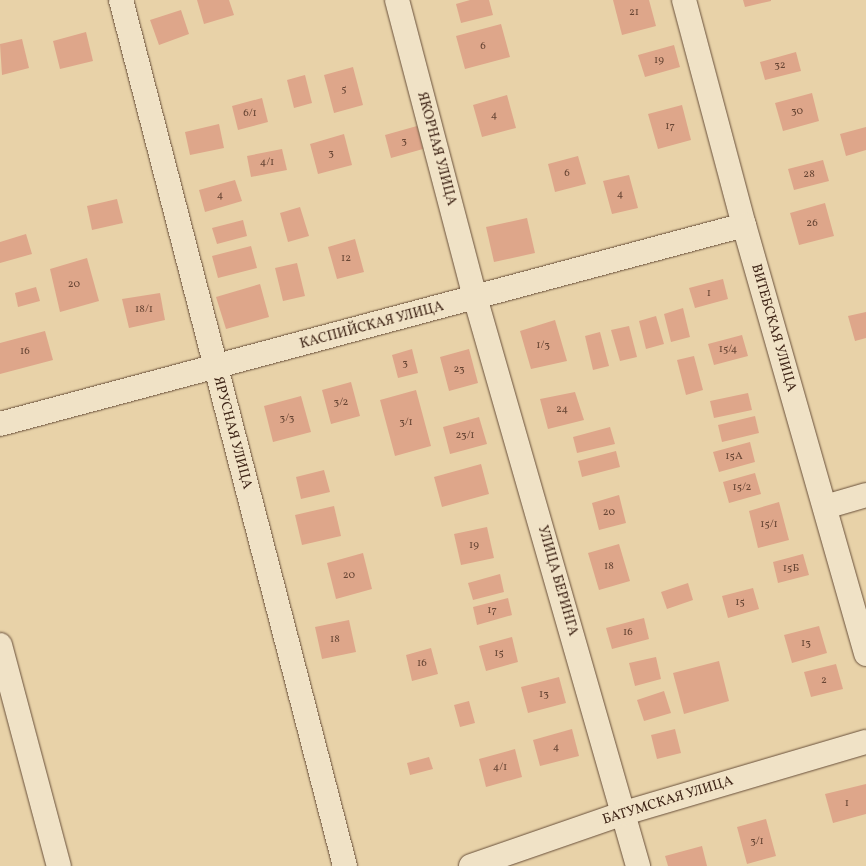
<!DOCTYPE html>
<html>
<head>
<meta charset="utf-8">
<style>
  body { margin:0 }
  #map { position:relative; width:866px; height:866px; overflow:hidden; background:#e8d2a8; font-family:Vollkorn,serif }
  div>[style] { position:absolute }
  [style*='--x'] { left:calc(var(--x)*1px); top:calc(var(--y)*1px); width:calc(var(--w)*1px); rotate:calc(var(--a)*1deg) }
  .building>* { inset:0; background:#dea68a }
  .roads { filter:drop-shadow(0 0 1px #69503b) drop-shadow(0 0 1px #69503b) }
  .minor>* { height:24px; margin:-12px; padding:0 12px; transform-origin:12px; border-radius:12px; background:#f0e2c6 }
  span { translate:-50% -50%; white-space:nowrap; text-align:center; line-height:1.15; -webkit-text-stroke:4.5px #f0e2c6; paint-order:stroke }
  .number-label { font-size:11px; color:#674534 }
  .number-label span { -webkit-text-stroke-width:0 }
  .street-label { font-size:14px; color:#3f2517 }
</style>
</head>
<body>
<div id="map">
  <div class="building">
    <i style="clip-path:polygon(197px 0,229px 0,234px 15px,204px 24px)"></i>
    <i style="clip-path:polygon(470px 0,489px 0,493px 15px,461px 23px,456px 4px)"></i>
    <i style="clip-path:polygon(613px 0,649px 0,656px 26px,622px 35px)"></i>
    <i style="clip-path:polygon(743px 0,771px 0,771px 1px,745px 7px)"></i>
    <i style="clip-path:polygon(181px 10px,189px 34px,159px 45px,150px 20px)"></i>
    <i style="clip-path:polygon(501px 24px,510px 57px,465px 69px,456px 36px)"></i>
    <i style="clip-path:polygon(86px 32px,93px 61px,60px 69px,53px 41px)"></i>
    <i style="clip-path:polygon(22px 39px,29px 68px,2px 75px,0 44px)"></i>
    <i style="clip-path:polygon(674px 45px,680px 67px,645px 77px,638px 55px)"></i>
    <i style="clip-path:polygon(796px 52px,801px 71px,765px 80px,760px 62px)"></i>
    <i style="clip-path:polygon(353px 67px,363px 105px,334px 113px,324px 75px)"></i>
    <i style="clip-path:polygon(305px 75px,312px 103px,294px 108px,287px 80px)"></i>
    <i style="clip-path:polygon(812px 93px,819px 121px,783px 131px,775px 103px)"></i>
    <i style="clip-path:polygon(507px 95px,516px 128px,482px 137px,473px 105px)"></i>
    <i style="clip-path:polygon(262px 98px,268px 122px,238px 130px,232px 106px)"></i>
    <i style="clip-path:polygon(682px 105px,691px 140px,658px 149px,648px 114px)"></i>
    <i style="clip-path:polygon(219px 124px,224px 148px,190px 155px,185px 132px)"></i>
    <i style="clip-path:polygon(417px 126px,423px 149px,391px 158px,385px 135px)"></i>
    <i style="clip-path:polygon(866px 127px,866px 150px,846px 156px,840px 134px)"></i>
    <i style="clip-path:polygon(344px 134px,352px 165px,318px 174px,310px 144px)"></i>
    <i style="clip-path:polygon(282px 149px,287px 170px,251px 177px,247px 156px)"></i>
    <i style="clip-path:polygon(578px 156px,586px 184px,555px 192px,548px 164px)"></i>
    <i style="clip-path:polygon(823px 160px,829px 181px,794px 190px,788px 169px)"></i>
    <i style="clip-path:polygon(629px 175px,638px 208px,612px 214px,603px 181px)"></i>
    <i style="clip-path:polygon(235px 180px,242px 201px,205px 212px,199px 190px)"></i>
    <i style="clip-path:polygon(117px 199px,123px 223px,92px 230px,87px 206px)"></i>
    <i style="clip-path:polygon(825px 203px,834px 236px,799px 245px,790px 213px)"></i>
    <i style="clip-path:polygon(300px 207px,309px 236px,288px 242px,280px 213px)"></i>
    <i style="clip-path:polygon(527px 218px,535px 253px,494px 262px,486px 227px)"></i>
    <i style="clip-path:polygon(243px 220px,247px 236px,217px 244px,212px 228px)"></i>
    <i style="clip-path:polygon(26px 234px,32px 254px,0 263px,0 242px)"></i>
    <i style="clip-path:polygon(355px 239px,364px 272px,337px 279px,328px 247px)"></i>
    <i style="clip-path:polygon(251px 246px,257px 268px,218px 278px,212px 256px)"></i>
    <i style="clip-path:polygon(87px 258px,99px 301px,60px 312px,50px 269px)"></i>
    <i style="clip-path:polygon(297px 263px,305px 296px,283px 301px,275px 268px)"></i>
    <i style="clip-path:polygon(723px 279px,728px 299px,695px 308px,689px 288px)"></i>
    <i style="clip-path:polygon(260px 284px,269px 317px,226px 329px,216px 297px)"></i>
    <i style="clip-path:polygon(36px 287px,40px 301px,18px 307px,15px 293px)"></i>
    <i style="clip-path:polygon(160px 293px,165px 320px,129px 328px,122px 299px)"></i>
    <i style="clip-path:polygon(683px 308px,690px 337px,671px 342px,664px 314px)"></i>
    <i style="clip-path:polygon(866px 312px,866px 338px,855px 341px,848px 316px)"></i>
    <i style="clip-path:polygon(656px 316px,664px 344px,646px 349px,639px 321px)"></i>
    <i style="clip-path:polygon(555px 320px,567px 361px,531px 369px,520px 331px)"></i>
    <i style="clip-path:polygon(629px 326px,637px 357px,620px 361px,611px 330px)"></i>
    <i style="clip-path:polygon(45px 331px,53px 360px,0 374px,0 343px)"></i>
    <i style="clip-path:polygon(600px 332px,609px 366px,593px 370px,585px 336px)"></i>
    <i style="clip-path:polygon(742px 335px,748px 356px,714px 365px,708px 344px)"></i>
    <i style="clip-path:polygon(412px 349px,418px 373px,398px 378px,392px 355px)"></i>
    <i style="clip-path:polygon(469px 349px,478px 383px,449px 391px,440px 357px)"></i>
    <i style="clip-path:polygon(694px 356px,703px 390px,686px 395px,677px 360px)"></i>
    <i style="clip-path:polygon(351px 382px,360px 416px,331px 424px,322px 390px)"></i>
    <i style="clip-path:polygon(416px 390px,431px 446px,395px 456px,380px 400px)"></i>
    <i style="clip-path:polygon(575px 392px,584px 420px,548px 429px,540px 399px)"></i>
    <i style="clip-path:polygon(748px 393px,752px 410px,714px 418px,710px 401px)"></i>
    <i style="clip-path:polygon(301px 396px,311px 432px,273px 442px,264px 406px)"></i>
    <i style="clip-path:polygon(755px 416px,759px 433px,722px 442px,718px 425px)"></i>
    <i style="clip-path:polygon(479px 417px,487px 444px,450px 454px,443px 427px)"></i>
    <i style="clip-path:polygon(610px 427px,615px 444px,577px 453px,573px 437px)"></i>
    <i style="clip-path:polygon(750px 442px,755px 462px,719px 472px,713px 452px)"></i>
    <i style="clip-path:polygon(616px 451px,620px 467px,582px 477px,578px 461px)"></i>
    <i style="clip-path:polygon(481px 464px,489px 494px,442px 507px,434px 477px)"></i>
    <i style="clip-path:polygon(324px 470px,330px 492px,301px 499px,296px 477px)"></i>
    <i style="clip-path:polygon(755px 473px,761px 494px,729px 503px,723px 482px)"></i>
    <i style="clip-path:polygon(619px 495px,626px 523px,599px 530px,592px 503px)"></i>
    <i style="clip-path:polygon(779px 502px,789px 540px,758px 548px,749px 511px)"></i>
    <i style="clip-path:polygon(334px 506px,341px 536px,302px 545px,295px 515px)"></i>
    <i style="clip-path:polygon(487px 527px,494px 558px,461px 565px,454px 534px)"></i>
    <i style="clip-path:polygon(619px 544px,630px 581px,599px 590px,588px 553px)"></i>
    <i style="clip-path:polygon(363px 553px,372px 589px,336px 599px,327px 563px)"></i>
    <i style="clip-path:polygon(803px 554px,809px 575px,778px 583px,773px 562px)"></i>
    <i style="clip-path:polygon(500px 574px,504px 592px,473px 600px,468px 583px)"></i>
    <i style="clip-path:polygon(688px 583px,693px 600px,667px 609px,661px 592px)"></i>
    <i style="clip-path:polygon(753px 588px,759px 609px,728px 618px,722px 596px)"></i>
    <i style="clip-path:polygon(508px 598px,512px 615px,477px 625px,473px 607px)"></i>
    <i style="clip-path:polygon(644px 618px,649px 639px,612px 649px,606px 628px)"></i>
    <i style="clip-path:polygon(349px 620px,356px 652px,322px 659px,315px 627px)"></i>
    <i style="clip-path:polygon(819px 626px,827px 653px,792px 663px,784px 635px)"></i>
    <i style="clip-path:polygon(512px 637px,518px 662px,486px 671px,479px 646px)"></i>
    <i style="clip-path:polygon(431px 648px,438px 674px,412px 681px,406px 655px)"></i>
    <i style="clip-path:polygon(656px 657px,661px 679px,635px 686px,629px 663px)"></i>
    <i style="clip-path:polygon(719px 661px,729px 701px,684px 714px,673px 673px)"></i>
    <i style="clip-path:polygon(836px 664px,843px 689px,811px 697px,804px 672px)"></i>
    <i style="clip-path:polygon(559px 677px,566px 703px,528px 713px,521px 687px)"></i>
    <i style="clip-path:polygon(664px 691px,671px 713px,644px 721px,637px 700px)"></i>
    <i style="clip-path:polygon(469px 701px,475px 723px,460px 727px,454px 705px)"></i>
    <i style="clip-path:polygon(572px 729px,579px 756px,540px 766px,533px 740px)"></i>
    <i style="clip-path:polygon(675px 729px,681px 753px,657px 759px,651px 735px)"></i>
    <i style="clip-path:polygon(515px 749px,522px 777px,486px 787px,479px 759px)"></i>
    <i style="clip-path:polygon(429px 757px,433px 769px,410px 775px,407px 763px)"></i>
    <i style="clip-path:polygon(866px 784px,866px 814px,833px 823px,825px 794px)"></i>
    <i style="clip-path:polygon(766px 819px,776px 856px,747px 864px,737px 827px)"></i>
    <i style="clip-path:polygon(702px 846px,707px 866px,668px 866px,665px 856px)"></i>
  </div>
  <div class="roads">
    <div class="minor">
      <i style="--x:121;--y:0;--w:895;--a:75.5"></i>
      <i style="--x:397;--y:0;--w:307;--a:75.3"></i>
      <i style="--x:475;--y:297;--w:592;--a:74.01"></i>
      <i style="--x:684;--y:0;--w:233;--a:75.1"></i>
      <i style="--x:744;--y:225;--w:446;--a:74.1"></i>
      <i style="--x:0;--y:424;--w:770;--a:-14.97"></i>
      <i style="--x:825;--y:507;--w:43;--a:-16.3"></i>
      <i style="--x:0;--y:645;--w:229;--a:75.1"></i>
      <i style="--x:471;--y:866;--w:162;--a:-19.1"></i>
      <i style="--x:624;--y:813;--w:252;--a:-16.4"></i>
    </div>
  </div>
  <div class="number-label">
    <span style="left:634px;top:13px">21</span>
    <span style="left:483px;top:47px">6</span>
    <span style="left:659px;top:61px">19</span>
    <span style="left:780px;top:66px">32</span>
    <span style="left:344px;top:90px">5</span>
    <span style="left:797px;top:112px">30</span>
    <span style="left:250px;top:114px">6/1</span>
    <span style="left:494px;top:116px">4</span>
    <span style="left:670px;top:127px">17</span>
    <span style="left:404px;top:142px">3</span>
    <span style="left:331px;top:154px">3</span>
    <span style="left:267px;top:163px">4/1</span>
    <span style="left:567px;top:174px">6</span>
    <span style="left:809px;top:175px">28</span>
    <span style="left:620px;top:195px">4</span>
    <span style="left:220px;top:196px">4</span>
    <span style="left:812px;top:224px">26</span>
    <span style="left:346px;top:259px">12</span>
    <span style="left:74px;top:285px">20</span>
    <span style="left:709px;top:294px">1</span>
    <span style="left:144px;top:310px">18/1</span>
    <span style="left:543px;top:346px">1/3</span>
    <span style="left:728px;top:350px">15/4</span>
    <span style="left:25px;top:352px">16</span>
    <span style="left:405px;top:364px">3</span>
    <span style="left:459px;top:370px">23</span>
    <span style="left:341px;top:403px">3/2</span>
    <span style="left:562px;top:410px">24</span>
    <span style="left:287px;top:419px">3/3</span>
    <span style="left:406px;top:423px">3/1</span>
    <span style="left:465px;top:436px">23/1</span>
    <span style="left:734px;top:457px">15А</span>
    <span style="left:742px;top:488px">15/2</span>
    <span style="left:609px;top:513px">20</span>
    <span style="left:769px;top:525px">15/1</span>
    <span style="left:474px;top:546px">19</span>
    <span style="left:609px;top:567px">18</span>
    <span style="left:791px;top:569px">15Б</span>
    <span style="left:349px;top:576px">20</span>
    <span style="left:740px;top:603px">15</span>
    <span style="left:492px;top:611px">17</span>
    <span style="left:628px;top:633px">16</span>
    <span style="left:335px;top:640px">18</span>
    <span style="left:806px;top:644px">13</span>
    <span style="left:499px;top:654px">15</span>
    <span style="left:422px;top:664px">16</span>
    <span style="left:824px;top:681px">2</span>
    <span style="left:544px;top:695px">13</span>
    <span style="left:556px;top:748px">4</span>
    <span style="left:500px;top:768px">4/1</span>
    <span style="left:847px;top:804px">1</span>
    <span style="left:757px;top:842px">3/1</span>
  </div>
  <div class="street-label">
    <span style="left:436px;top:149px;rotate:75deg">ЯКОРНАЯ УЛИЦА</span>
    <span style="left:372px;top:326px;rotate:-15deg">КАСПИЙСКАЯ УЛИЦА</span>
    <span style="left:773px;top:328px;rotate:74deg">ВИТЕБСКАЯ УЛИЦА</span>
    <span style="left:232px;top:433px;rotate:75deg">ЯРУСНАЯ УЛИЦА</span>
    <span style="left:557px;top:581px;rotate:74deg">УЛИЦА БЕРИНГА</span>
    <span style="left:668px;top:801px;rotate:-17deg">БАТУМСКАЯ УЛИЦА</span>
  </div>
</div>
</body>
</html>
